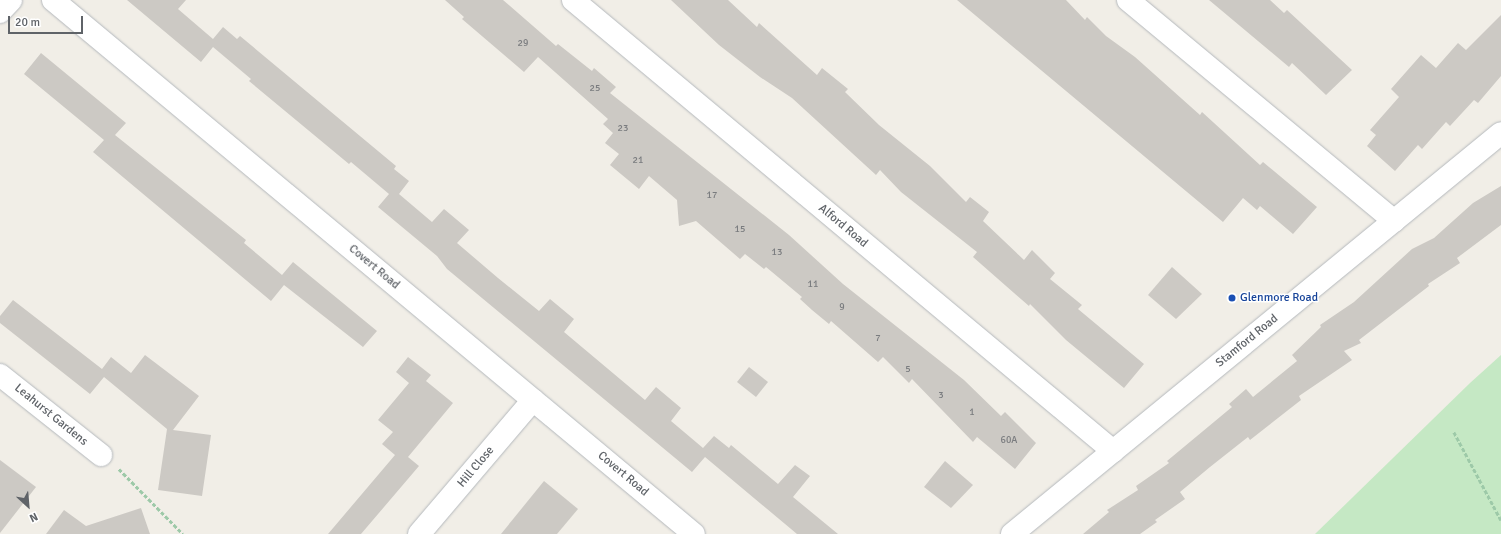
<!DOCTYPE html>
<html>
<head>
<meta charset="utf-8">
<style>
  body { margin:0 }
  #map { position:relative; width:1501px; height:534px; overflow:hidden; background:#f1eee7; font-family:Signika,sans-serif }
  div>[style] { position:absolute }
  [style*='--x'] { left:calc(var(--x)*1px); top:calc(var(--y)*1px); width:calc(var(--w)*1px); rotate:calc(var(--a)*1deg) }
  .green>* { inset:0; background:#c5e8c4 }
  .building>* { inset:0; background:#ccc9c4 }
  .path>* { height:2.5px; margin-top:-1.25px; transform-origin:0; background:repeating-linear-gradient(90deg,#9dc9a8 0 4px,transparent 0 6px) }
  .roads { filter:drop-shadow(0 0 1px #b4b8bc) drop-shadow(0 0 1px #b4b8bc) }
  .minor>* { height:22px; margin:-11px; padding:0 11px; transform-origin:11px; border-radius:11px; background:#fff }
  .dots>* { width:11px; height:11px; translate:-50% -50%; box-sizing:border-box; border:2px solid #fff; border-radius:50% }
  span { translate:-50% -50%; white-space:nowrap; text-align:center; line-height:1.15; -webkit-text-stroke:3px #fff; paint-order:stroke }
  .number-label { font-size:10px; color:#7a7c7f }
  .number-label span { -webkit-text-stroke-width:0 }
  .street-label { font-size:12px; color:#5f6368 }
  .transit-label { font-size:12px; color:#164399 }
  .left { translate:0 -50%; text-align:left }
  .north { position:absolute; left:8px; top:486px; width:40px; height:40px; -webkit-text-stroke:3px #fff; paint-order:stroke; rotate:154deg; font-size:11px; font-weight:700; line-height:16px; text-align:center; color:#5f6368 }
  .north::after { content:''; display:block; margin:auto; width:14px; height:18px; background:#5f6368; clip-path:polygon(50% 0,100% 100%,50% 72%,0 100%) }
  .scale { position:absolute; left:8px; top:16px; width:75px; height:18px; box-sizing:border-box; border:2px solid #5f6368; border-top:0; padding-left:5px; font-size:12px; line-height:14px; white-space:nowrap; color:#5f6368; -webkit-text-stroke:3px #fff; paint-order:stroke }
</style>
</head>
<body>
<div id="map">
  <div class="green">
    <i style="clip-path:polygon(1501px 355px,1501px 534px,1315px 534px,1470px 383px)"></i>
  </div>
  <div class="building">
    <i style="clip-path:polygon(127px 0,186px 0,178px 9px,213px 39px,223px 27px,237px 39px,240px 36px,396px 166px,394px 169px,409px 181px,399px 194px,432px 222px,444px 209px,469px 230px,457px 243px,498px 278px,539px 311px,550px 299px,574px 319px,564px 332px,645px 400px,656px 387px,681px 408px,671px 421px,703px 448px,714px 436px,729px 448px,731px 445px,778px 484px,795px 465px,810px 476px,793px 497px,838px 534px,797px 534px,705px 457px,692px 472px,447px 269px,437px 256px,378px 207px,389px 194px,351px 162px,349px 164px,249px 81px,251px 79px,213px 47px,201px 62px)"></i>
    <i style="clip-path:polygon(445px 0,503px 0,556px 46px,558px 44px,592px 71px,594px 68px,616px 87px,610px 93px,789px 235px,843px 284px,964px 380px,1001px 416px,1005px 412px,1036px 443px,1015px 469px,977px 437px,973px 442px,912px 379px,909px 383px,883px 357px,878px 362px,831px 321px,829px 324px,812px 310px,800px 299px,802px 297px,766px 267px,764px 269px,745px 254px,740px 259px,696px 221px,679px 226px,677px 200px,649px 176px,639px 189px,610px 165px,619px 154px,605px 143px,613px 133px,603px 124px,608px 119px,538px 57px,524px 72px,462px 19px,464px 17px)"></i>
    <i style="clip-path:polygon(671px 0,728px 0,757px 27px,759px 23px,817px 75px,822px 68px,848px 89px,845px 92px,879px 125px,930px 166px,966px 202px,970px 197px,989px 212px,983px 221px,1024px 260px,1032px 250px,1055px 273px,1050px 279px,1082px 305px,1078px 309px,1144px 364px,1124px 388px,1066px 340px,1030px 304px,1029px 306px,973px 257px,977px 252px,901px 192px,880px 170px,876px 175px,792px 98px,760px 77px,719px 45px)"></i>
    <i style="clip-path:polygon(957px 0,1066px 0,1085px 20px,1087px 17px,1106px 36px,1135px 57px,1200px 115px,1202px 112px,1260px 165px,1263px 162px,1317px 207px,1293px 234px,1260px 206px,1257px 210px,1243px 198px,1223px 222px)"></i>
    <i style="clip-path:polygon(1209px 0,1270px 0,1284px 13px,1287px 10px,1352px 70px,1326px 95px,1292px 63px,1289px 67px)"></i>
    <i style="clip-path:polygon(1501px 15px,1501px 76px,1478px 103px,1474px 100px,1450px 126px,1446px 122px,1422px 149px,1418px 145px,1395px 171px,1367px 146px,1376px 135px,1370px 130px,1399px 97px,1391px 89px,1421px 55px,1436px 68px,1458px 43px,1466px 50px)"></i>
    <i style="clip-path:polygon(41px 53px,126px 123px,115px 135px,246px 240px,244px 243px,282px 275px,293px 262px,377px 331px,363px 347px,284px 285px,271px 301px,93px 152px,104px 140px,24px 74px)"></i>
    <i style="clip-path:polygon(1501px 186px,1501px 225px,1457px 258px,1460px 263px,1428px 284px,1429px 286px,1359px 340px,1361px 343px,1344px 351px,1352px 360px,1299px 396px,1301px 400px,1250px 440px,1248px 437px,1210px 467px,1180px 492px,1185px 499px,1155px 520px,1157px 522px,1140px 534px,1083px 534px,1109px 512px,1107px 510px,1138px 490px,1136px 486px,1169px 463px,1167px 461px,1232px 407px,1229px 404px,1246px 389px,1253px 397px,1297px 361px,1292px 355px,1321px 327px,1320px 325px,1354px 302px,1412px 249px,1434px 238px,1473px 203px)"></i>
    <i style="clip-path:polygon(1172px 267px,1202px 294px,1176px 319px,1148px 295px)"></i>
    <i style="clip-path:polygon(13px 300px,102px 369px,111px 357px,131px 373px,145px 355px,199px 396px,173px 430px,211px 435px,202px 496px,158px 490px,167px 429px,104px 377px,90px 394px,0 323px,0 316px)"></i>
    <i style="clip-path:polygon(408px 357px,431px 375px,426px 381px,453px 403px,408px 457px,419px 466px,361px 534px,328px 534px,395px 455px,382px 444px,393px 432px,378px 420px,409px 383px,396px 372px)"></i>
    <i style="clip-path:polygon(749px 367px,768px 382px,756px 397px,737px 382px)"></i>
    <i style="clip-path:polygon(0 460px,36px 487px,0 533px)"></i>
    <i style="clip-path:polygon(945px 461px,973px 485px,951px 508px,924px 487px)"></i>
    <i style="clip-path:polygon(544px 481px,578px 509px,557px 534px,501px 534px)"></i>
    <i style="clip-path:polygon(141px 508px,150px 534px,46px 534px,64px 510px,86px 526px)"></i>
  </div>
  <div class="path">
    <i style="--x:1454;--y:432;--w:100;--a:61.9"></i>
    <i style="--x:119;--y:469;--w:91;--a:45.4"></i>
  </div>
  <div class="roads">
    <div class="minor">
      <i style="--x:53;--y:0;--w:834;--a:39.8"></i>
      <i style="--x:573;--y:0;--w:704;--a:39.87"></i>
      <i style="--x:1128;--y:0;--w:346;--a:39.7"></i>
      <i style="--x:0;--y:12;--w:16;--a:-47"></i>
      <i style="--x:0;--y:375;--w:129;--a:38.4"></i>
      <i style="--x:419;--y:534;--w:176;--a:-49.6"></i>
      <i style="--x:1012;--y:534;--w:632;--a:-39.35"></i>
    </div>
  </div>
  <div class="dots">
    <i style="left:1232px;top:298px;background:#1a4fb4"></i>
  </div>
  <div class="number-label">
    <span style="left:523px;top:44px">29</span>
    <span style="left:595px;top:89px">25</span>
    <span style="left:623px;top:129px">23</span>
    <span style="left:638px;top:161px">21</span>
    <span style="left:712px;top:196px">17</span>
    <span style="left:740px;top:230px">15</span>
    <span style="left:777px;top:253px">13</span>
    <span style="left:813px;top:285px">11</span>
    <span style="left:842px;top:308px">9</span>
    <span style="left:878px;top:339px">7</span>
    <span style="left:908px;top:370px">5</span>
    <span style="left:941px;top:396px">3</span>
    <span style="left:972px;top:413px">1</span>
    <span style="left:1009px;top:441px">60A</span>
  </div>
  <div class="street-label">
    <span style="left:843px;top:226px;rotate:40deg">Alford Road</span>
    <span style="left:374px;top:267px;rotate:40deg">Covert Road</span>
    <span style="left:1247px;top:341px;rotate:-39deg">Stamford Road</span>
    <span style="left:51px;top:415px;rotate:39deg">Leahurst Gardens</span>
    <span style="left:476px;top:467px;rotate:-50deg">Hill Close</span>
    <span style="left:623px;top:474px;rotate:40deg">Covert Road</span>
  </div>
  <div class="transit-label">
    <span class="left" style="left:1240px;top:298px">Glenmore Road</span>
  </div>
  <div class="north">N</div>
  <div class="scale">20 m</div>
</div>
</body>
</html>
